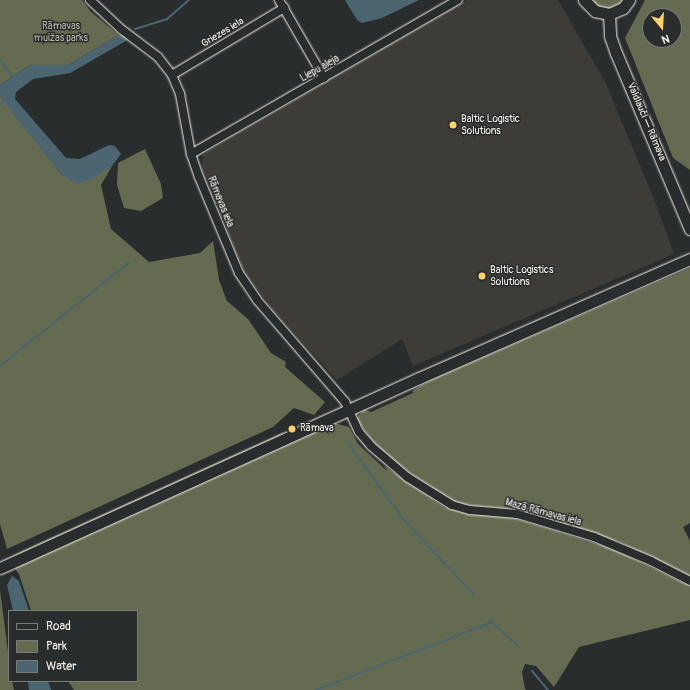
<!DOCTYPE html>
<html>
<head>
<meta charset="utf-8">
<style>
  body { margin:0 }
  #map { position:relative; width:690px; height:690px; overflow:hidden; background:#2a2d2e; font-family:Pangolin,sans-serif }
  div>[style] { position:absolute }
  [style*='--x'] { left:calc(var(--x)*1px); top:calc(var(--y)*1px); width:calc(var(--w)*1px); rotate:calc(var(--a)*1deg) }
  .built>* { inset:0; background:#3e3c39 }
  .green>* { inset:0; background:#646b51 }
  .water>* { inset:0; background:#4b6670 }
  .stream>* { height:2px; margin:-1px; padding:0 1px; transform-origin:1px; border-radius:1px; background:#4b6670 }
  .roads { filter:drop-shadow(0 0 1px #f4f1e8) drop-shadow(0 0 1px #f4f1e8) }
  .street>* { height:8px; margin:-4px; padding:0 4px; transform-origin:4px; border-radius:4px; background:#2a2d2e }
  .secondary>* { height:11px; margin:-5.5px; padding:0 5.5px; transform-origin:5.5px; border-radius:5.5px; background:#2a2d2e }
  .dots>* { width:11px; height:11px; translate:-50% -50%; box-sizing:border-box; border:2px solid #2a2d2e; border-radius:50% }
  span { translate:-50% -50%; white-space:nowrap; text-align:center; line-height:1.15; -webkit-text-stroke:3px #2a2d2e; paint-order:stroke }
  .park-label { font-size:10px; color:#b3b5a4 }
  .street-label { font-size:10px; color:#f4f1e8 }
  .poi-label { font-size:10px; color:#f4f1e8 }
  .left { translate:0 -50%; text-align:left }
  .legend { position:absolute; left:8px; top:610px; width:130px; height:72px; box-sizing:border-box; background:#2a2d2e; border:1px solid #7b7b78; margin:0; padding:5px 7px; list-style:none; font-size:12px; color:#f4f1e8 }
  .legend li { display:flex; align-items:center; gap:8px; height:20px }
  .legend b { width:20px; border:1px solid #7b7b78 }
  .north { position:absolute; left:642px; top:8px; width:40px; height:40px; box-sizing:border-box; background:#2a2d2e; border:1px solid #7b7b78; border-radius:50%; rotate:162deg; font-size:11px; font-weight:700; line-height:16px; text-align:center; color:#f4f1e8 }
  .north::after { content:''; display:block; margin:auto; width:14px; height:18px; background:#ffd166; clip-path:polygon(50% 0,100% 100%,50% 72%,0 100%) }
</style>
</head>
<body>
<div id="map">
  <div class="built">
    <i style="clip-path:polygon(467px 0,558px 0,605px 82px,654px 199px,674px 254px,413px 366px,402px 339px,337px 380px,272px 309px,244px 271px,202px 170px,203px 154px)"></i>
  </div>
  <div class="green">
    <i style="clip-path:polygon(0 0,82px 0,91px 12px,119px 35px,68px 65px,30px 65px,0 85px)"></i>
    <i style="clip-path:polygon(591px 0,624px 0,611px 9px,598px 7px)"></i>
    <i style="clip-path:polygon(evenodd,645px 0,690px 0,690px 170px,673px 158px,625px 38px,645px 0,650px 16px,674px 16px,674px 40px,650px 40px,650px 16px)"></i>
    <i style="clip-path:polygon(0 95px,62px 175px,103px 171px,112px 166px,101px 185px,111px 229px,149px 262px,200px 253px,213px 241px,219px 280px,227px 301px,248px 319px,271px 353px,286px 362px,285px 367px,325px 402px,314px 415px,294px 408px,273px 427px,7px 549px,0 524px)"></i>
    <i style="clip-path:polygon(145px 149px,161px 184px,163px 198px,141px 211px,124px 208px,117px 185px,118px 163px)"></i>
    <i style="clip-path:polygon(690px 268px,690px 523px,683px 527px,690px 541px,690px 576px,620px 542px,581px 530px,514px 509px,465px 505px,454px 502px,430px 488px,390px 458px,376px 446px,356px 419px,364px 409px,371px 412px,413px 393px,413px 390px,433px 379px)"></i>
    <i style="clip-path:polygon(334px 423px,349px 427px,358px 444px,387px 471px,384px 466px,444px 507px,471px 514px,510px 517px,613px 549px,690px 586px,690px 620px,579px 647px,554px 687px,536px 666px,525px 664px,522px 672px,525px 689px,527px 690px,74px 690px,68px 681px,137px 681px,137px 611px,31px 611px,19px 574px,14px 567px)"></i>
    <i style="clip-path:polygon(284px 432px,283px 435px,0 563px,22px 551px)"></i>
    <i style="clip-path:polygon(0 590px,9px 660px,9px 681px,12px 681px,14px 690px,0 690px)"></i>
  </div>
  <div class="water">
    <i style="clip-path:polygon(345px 0,419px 0,382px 18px,362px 23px,357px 20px)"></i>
    <i style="clip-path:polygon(119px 35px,127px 35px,131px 38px,70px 73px,33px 79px,16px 92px,15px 99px,66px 158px,80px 159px,109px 145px,115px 146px,121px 154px,112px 166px,92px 179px,78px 184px,62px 175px,13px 114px,0 95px,0 85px,30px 65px,68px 65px)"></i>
    <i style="clip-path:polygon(12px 576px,19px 581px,29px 611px,13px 611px,7px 585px)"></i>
    <i style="clip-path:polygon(28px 681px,48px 681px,51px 690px,29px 690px)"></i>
  </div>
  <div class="stream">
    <i style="--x:135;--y:29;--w:34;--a:-17"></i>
    <i style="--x:167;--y:19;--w:29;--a:-41"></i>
    <i style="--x:0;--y:60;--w:21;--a:53"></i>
    <i style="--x:0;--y:105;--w:6;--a:-45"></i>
    <i style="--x:0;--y:366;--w:166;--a:-38.7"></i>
    <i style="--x:350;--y:446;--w:90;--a:54"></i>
    <i style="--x:403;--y:519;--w:104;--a:46.9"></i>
    <i style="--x:532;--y:671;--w:25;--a:50"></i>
    <i style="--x:316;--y:690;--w:189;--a:-21.1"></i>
    <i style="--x:492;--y:622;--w:35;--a:43"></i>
  </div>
  <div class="roads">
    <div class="street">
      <i style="--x:90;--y:0;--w:42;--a:43.1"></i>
      <i style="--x:121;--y:29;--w:46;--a:37.1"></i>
      <i style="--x:158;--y:57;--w:23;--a:52"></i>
      <i style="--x:172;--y:75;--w:21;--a:67"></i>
      <i style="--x:180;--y:94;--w:61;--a:79.6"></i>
      <i style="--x:191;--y:154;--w:24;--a:71"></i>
      <i style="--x:199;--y:177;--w:104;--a:67.4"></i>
      <i style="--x:239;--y:273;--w:32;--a:56"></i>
      <i style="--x:257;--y:300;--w:135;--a:49.2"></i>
      <i style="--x:345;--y:402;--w:33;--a:65"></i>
      <i style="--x:359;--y:432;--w:18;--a:49"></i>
      <i style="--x:371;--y:446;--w:48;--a:40.7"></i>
      <i style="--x:407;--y:477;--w:53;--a:31.9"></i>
      <i style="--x:452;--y:505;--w:19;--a:16"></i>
      <i style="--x:470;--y:510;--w:47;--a:4.9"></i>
      <i style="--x:517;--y:514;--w:80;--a:16.6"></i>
      <i style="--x:594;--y:537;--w:62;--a:22.8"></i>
      <i style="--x:651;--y:561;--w:44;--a:27.1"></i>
      <i style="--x:279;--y:0;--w:90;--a:60"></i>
      <i style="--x:172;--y:75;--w:131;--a:-30.9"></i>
      <i style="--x:191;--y:154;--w:308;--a:-30"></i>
    </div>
    <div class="secondary">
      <i style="--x:584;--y:0;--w:16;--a:45"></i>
      <i style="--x:595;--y:11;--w:14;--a:12"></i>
      <i style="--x:609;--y:14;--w:15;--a:-23"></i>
      <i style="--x:623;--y:8;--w:10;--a:-53"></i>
      <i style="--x:609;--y:14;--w:22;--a:87"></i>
      <i style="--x:610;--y:36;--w:18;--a:71"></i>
      <i style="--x:616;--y:53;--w:191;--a:67.2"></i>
      <i style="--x:0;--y:568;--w:460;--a:-24.4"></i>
      <i style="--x:419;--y:378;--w:296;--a:-23.7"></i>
    </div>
  </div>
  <div class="dots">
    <i style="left:453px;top:125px;background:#ffd166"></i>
    <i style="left:482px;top:276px;background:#ffd166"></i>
    <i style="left:292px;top:429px;background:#ffd166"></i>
  </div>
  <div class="park-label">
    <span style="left:61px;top:32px">Rāmavas<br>muižas parks</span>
  </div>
  <div class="street-label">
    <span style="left:223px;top:33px;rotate:-31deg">Griezes iela</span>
    <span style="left:320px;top:69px;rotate:-30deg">Liepu aleja</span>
    <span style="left:646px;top:122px;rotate:67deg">Valdlauči — Rāmava</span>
    <span style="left:220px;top:202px;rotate:68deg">Rāmavas iela</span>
    <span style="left:543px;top:513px;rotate:15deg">Mazā Rāmavas iela</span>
  </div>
  <div class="poi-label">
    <span class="left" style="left:461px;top:125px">Baltic Logistic<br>Solutions</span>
    <span class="left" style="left:490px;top:276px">Baltic Logistics<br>Solutions</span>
    <span class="left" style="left:300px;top:429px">Rāmava</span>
  </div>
  <ul class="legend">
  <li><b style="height:5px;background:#2a2d2e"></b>Road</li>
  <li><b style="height:11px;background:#646b51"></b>Park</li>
  <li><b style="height:11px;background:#4b6670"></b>Water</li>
  </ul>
  <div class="north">N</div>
</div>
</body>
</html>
